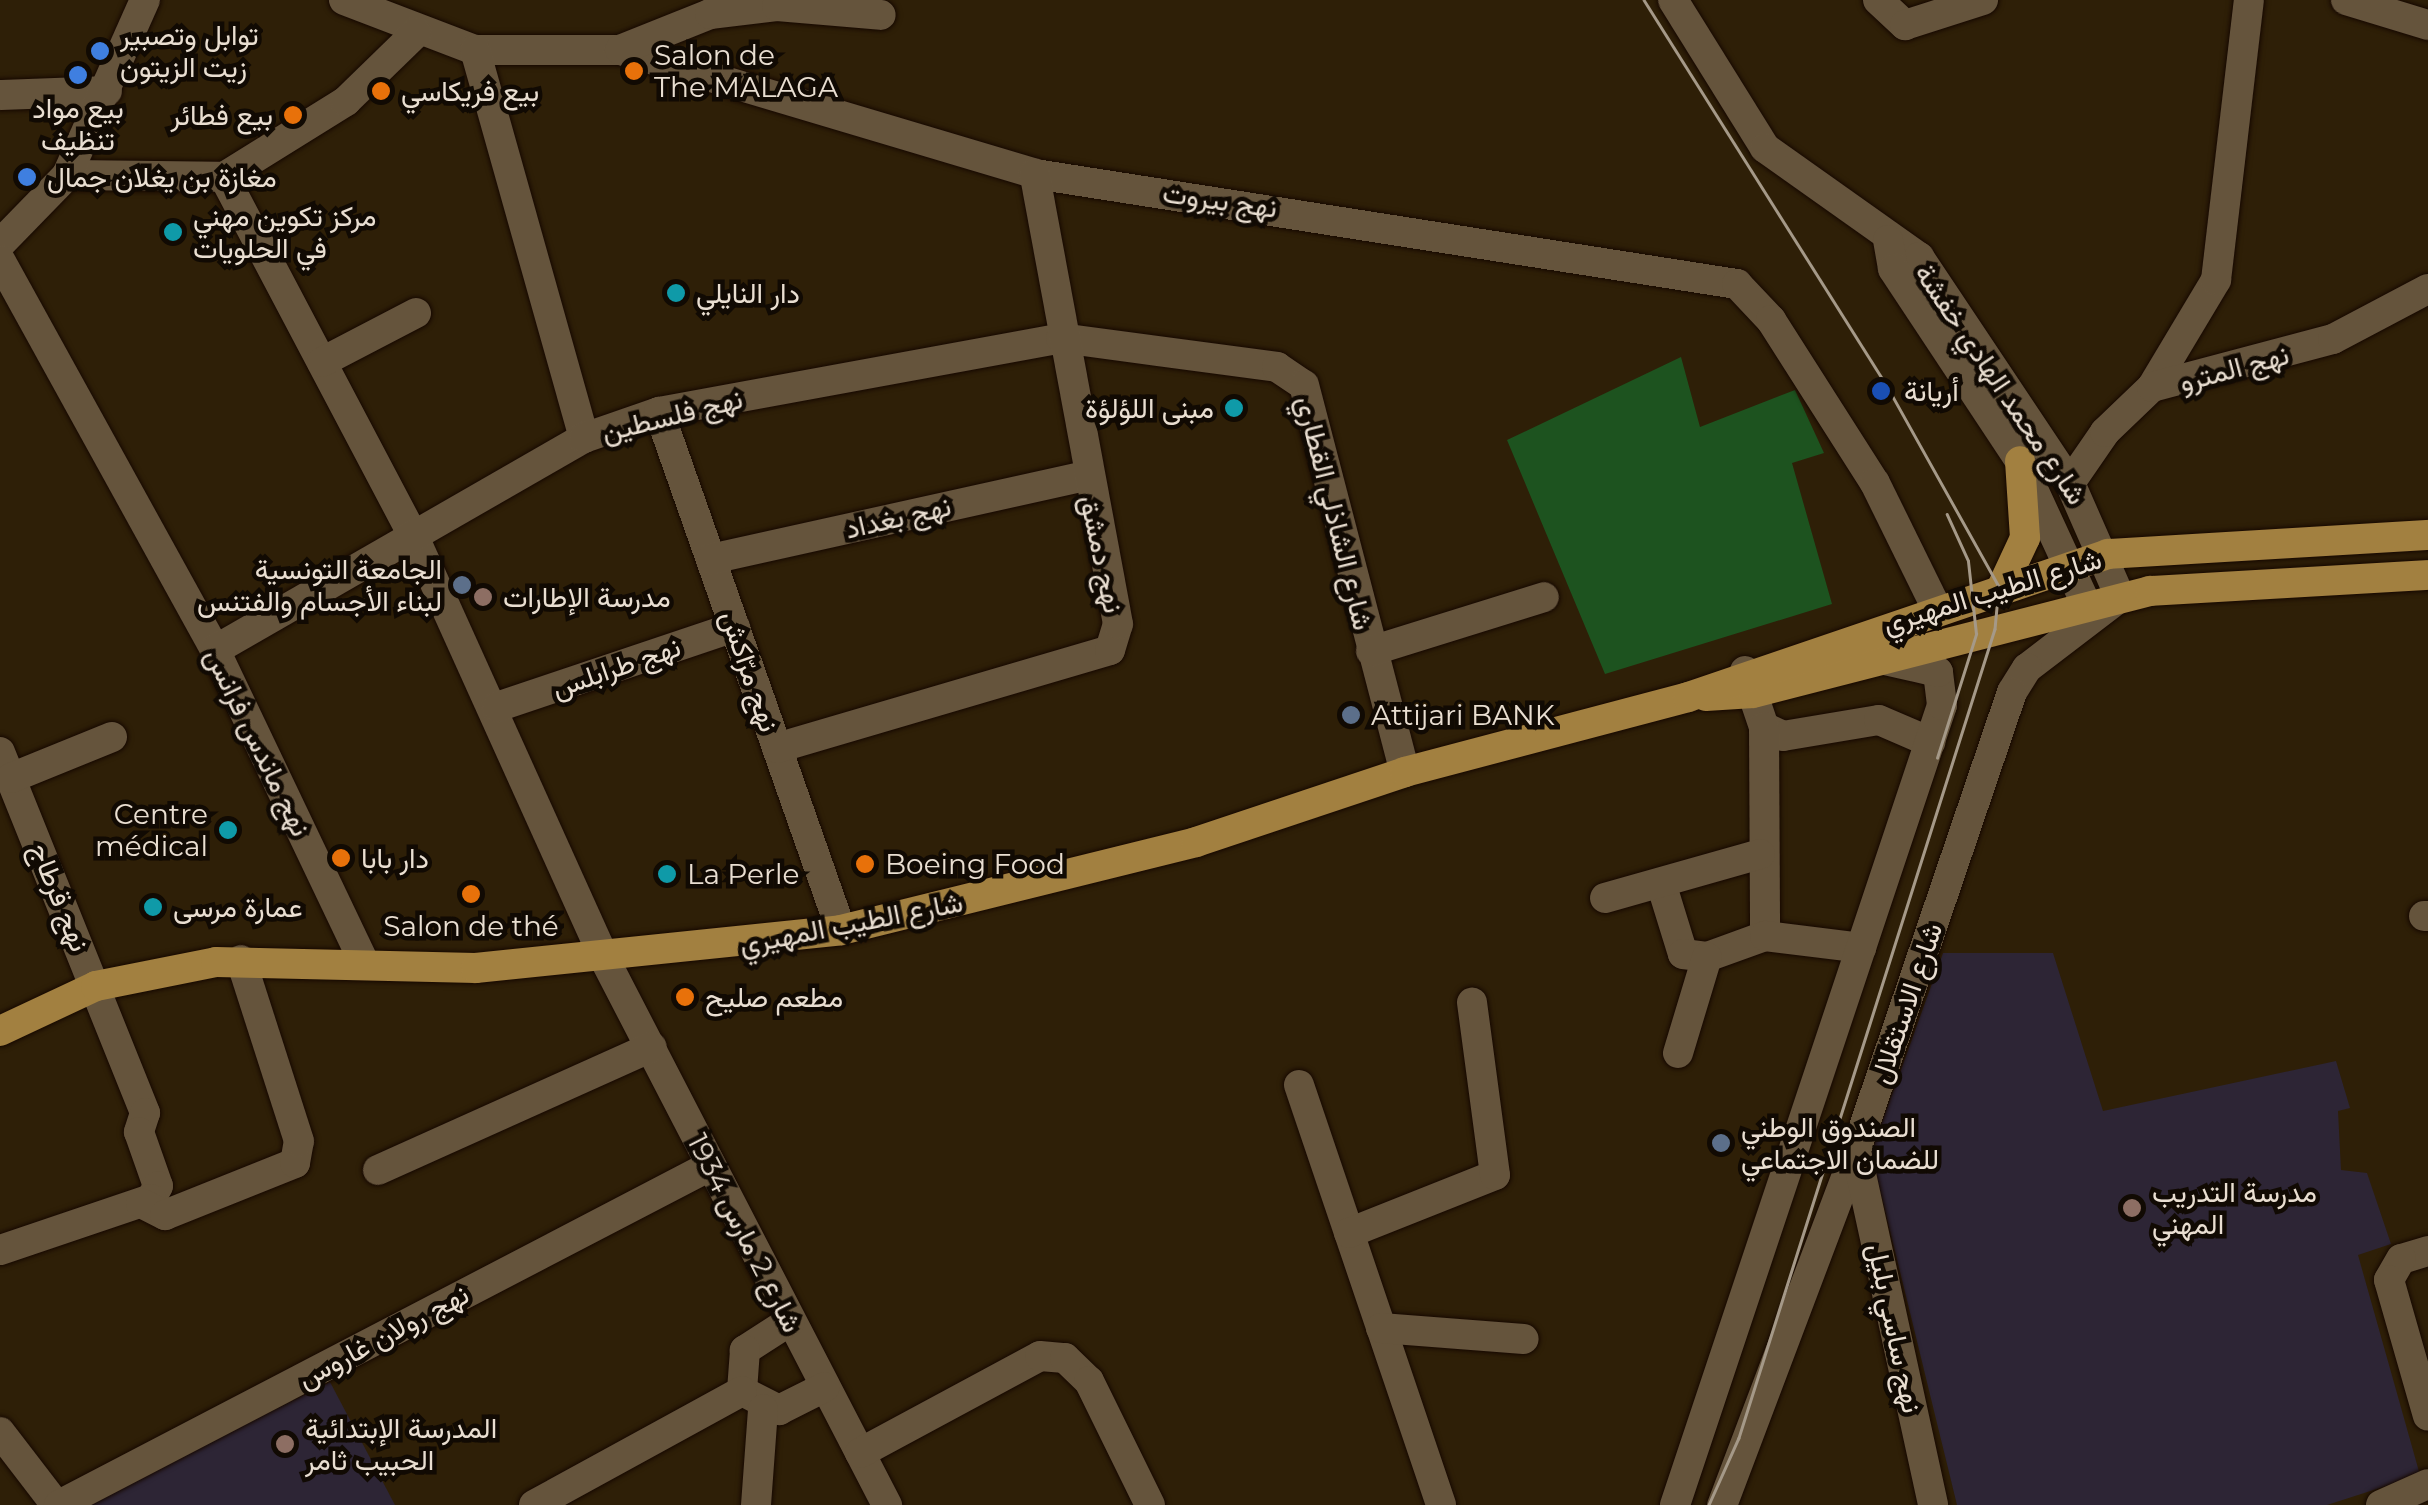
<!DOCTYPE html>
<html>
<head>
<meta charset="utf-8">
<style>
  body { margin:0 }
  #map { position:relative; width:2428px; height:1505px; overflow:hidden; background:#2e1f07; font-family:Montserrat,Vazirmatn,sans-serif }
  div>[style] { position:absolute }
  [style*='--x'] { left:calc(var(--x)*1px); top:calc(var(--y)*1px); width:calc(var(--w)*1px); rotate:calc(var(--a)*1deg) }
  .education>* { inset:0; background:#2d2535 }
  .green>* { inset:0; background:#1d531f }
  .roads { filter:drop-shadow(0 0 2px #160800) drop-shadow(0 0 2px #160800) }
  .minor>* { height:30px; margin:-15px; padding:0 15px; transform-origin:15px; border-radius:15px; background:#65543c }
  .major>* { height:30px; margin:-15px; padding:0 15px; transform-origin:15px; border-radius:15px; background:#a28040 }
  .tram>* { height:2.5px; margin:-1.25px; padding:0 1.25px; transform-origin:1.25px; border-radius:1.25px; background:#a59988 }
  .dots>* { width:28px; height:28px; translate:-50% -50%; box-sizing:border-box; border:5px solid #110a03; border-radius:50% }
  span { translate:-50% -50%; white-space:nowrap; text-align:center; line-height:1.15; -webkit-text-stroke:9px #110a03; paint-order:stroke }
  .poi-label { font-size:28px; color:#e9ded1 }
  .left { translate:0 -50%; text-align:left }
  .right { translate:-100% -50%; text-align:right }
  .street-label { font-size:28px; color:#e9ded1 }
</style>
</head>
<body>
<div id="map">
  <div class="education">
    <i style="clip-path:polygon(1943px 953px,2053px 953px,2103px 1111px,2336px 1061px,2350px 1108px,2338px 1111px,2341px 1170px,2367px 1173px,2391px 1244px,2358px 1255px,2420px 1475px,2327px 1505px,1957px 1505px,1871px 1153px)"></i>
    <i style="clip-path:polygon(330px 1382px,395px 1505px,84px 1505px)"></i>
  </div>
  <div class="green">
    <i style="clip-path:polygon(1681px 357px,1700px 427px,1795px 390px,1824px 453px,1792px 463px,1832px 604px,1605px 674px,1507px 440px)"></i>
  </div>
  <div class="roads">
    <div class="minor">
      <i style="--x:344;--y:0;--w:140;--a:20.9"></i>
      <i style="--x:475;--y:50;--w:145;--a:0"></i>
      <i style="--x:620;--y:50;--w:433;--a:16.6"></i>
      <i style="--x:1035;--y:174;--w:711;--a:8.91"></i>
      <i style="--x:1737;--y:284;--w:50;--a:46.6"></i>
      <i style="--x:1771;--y:320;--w:193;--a:57.5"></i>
      <i style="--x:1875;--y:483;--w:138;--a:63.8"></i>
      <i style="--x:1673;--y:0;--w:174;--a:58.1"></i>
      <i style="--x:1765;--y:148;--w:189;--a:35.3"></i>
      <i style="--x:1919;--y:257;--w:272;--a:56.3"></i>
      <i style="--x:2070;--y:483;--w:124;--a:66.3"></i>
      <i style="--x:2120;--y:597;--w:117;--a:142.6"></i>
      <i style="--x:2027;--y:668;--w:28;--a:122"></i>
      <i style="--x:2012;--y:692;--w:485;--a:108.8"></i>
      <i style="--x:1856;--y:1151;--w:379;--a:110.7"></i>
      <i style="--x:1878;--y:0;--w:37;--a:43"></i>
      <i style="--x:1905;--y:25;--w:82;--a:-17.8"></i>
      <i style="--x:2346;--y:0;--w:86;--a:17"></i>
      <i style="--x:475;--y:50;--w:403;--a:74.3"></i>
      <i style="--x:620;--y:50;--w:97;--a:-21.8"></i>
      <i style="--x:710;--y:14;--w:67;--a:-6.8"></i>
      <i style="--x:777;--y:6;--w:104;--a:4.9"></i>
      <i style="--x:0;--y:95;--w:107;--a:-2.1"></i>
      <i style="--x:67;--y:175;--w:157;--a:0.7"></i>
      <i style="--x:224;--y:177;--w:144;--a:-31.9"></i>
      <i style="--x:346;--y:101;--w:98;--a:-44.2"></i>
      <i style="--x:224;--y:177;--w:409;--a:62.2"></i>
      <i style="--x:415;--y:539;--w:462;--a:65.7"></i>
      <i style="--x:605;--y:960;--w:614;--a:62.64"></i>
      <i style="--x:1888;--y:240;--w:29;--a:80"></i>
      <i style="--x:1893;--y:269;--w:230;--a:56.5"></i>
      <i style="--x:2020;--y:461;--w:160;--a:65.2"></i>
      <i style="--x:0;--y:244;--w:96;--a:-45.8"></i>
      <i style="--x:67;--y:175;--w:192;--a:-66"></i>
      <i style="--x:0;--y:260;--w:445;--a:61.1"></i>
      <i style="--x:215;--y:650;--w:348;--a:64.5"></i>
      <i style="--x:322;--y:362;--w:106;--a:-27.5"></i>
      <i style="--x:2152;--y:387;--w:125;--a:-59.1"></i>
      <i style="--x:2216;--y:280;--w:282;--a:-83.3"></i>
      <i style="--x:659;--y:412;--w:549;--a:70.64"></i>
      <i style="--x:2070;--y:483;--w:62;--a:-55.5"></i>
      <i style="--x:2105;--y:432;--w:65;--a:-43.8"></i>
      <i style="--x:2152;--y:387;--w:187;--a:-14.9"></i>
      <i style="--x:2333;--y:339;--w:107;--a:-27.8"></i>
      <i style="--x:711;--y:559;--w:384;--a:-12.5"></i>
      <i style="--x:215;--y:650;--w:426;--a:-29.9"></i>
      <i style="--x:584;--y:438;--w:79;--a:-19.1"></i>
      <i style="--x:659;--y:412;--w:409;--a:-10.4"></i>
      <i style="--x:1061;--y:338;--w:218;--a:7.6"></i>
      <i style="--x:1277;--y:367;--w:32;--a:34"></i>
      <i style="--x:1304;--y:385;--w:400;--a:75.4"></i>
      <i style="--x:1371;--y:651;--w:181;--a:-17.3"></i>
      <i style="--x:1745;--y:671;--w:59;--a:71.3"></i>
      <i style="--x:1764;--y:727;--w:21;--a:25"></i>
      <i style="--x:1783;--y:736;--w:97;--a:-9.5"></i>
      <i style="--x:1879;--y:720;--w:56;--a:23.3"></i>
      <i style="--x:497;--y:707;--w:251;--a:-18.6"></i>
      <i style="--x:1764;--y:727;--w:209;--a:89.7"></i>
      <i style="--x:777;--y:748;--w:347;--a:-16.4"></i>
      <i style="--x:1110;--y:650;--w:27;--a:-73"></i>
      <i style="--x:1118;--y:624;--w:458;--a:-100.5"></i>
      <i style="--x:0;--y:752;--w:389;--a:68.1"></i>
      <i style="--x:145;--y:1113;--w:20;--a:108"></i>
      <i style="--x:139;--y:1132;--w:57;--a:70.6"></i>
      <i style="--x:158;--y:1186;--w:15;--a:118"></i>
      <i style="--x:151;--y:1199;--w:159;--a:161.3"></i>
      <i style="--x:11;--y:778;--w:109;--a:-22.1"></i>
      <i style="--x:1661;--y:883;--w:74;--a:72.8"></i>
      <i style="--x:1683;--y:954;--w:24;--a:7"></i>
      <i style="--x:1707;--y:957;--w:62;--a:-19.9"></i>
      <i style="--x:1765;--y:936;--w:97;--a:7.1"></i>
      <i style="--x:1605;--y:898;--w:161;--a:-15.8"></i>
      <i style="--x:2424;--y:916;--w:4;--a:0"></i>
      <i style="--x:1678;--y:1053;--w:100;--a:-73.2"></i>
      <i style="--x:1299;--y:1085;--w:443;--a:71.3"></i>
      <i style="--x:1856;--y:1151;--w:362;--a:77.7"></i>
      <i style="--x:378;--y:1170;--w:300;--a:-24.2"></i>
      <i style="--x:141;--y:1203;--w:27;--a:27"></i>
      <i style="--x:165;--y:1215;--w:140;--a:-21.8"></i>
      <i style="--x:295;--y:1163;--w:22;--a:-80"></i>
      <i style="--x:299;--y:1141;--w:190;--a:-107.8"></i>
      <i style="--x:1349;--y:1233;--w:157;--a:-21.7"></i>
      <i style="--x:1495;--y:1175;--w:174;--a:-97.6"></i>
      <i style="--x:2428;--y:1251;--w:28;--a:163"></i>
      <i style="--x:2401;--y:1259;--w:24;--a:120"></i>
      <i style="--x:2389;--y:1280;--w:141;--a:74"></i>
      <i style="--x:790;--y:1321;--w:54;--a:147.2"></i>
      <i style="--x:745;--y:1350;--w:41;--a:94.2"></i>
      <i style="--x:742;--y:1391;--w:42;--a:27.2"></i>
      <i style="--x:779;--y:1410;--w:51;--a:-26.6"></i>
      <i style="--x:1381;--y:1328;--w:143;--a:4.4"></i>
      <i style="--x:0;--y:1432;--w:92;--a:52.5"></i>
      <i style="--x:860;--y:1453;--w:204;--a:-28.3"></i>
      <i style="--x:1040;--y:1356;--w:25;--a:5"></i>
      <i style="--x:1065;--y:1358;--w:33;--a:44"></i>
      <i style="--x:1089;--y:1381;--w:138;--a:63.8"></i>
      <i style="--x:59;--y:1505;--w:732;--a:-27.51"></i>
      <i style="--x:534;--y:1505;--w:237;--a:-28.7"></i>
      <i style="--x:756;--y:1505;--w:96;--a:-85.8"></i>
      <i style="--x:1675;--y:1505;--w:843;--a:-71.54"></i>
      <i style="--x:1942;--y:705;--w:33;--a:-97"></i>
      <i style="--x:1938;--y:672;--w:54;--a:-167.2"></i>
      <i style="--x:2381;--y:1505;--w:51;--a:-24.1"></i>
    </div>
    <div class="major">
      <i style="--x:2003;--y:585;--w:52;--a:-64.9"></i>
      <i style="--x:2025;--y:538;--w:77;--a:-93.7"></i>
      <i style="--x:1706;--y:696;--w:47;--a:-3.7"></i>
      <i style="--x:1753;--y:693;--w:410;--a:-14.4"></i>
      <i style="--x:2150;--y:591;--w:278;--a:-3.3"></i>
      <i style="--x:0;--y:1031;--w:106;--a:-25.1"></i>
      <i style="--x:96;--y:986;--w:122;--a:-11.3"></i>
      <i style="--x:216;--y:962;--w:260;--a:1.3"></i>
      <i style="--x:476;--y:968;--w:367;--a:-5.9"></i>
      <i style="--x:841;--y:930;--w:366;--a:-13.9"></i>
      <i style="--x:1196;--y:842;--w:220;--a:-18.5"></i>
      <i style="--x:1405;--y:772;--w:293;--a:-14.8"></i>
      <i style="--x:1688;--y:697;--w:444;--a:-18.8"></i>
      <i style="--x:2108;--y:554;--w:321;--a:-3.4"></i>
    </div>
  </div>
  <div class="tram">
    <i style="--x:1644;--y:0;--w:456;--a:57.8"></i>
    <i style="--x:1887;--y:386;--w:229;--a:60.8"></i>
    <i style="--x:1999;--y:586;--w:43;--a:95.3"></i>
    <i style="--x:1995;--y:629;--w:849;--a:107.56"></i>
    <i style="--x:1739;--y:1438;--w:73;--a:114.1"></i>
    <i style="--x:1937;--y:758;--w:130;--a:-72.5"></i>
    <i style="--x:1976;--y:634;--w:73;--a:-96.3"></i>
    <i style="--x:1968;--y:561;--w:51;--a:-114.5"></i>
  </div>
  <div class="dots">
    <i style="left:100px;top:51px;background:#3f7fe0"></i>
    <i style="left:634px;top:71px;background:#e8710a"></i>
    <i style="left:78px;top:75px;background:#3f7fe0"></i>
    <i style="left:381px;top:91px;background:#e8710a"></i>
    <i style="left:293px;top:115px;background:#e8710a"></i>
    <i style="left:27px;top:177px;background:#3f7fe0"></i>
    <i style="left:173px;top:232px;background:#0f9aa8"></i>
    <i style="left:676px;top:293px;background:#0f9aa8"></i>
    <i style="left:1881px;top:391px;background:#1a4fb4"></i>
    <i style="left:1234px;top:408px;background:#0f9aa8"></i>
    <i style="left:462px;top:585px;background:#5c6f8a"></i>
    <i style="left:483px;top:597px;background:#8d6e63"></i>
    <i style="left:1351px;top:715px;background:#5c6f8a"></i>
    <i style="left:228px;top:830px;background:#0f9aa8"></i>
    <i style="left:341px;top:858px;background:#e8710a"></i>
    <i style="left:865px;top:864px;background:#e8710a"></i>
    <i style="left:667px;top:874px;background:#0f9aa8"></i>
    <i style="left:471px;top:894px;background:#e8710a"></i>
    <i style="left:153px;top:907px;background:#0f9aa8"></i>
    <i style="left:685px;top:997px;background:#e8710a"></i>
    <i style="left:1721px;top:1143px;background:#5c6f8a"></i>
    <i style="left:2132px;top:1208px;background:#8d6e63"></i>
    <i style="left:285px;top:1444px;background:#8d6e63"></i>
  </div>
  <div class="poi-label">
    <span class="left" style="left:120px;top:51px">توابل وتصبير<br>زيت الزيتون</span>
    <span class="left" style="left:654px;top:71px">Salon de<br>The MALAGA</span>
    <span class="left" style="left:401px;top:91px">بيع فريكاسي</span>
    <span style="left:78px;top:124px">بيع مواد<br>تنظيف</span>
    <span class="right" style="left:273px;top:115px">بيع فطائر</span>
    <span class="left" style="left:47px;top:177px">مغازة بن يغلان جمال</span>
    <span class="left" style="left:193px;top:232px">مركز تكوين مهني<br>في الحلويات</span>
    <span class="left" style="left:696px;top:293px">دار النايلي</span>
    <span class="left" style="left:1904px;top:391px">أريانة</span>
    <span class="right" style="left:1214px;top:408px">مبنى اللؤلؤة</span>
    <span class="right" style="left:442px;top:585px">الجامعة التونسية<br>لبناء الأجسام والفتنس</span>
    <span class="left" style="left:503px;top:597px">مدرسة الإطارات</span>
    <span class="left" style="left:1371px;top:715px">Attijari BANK</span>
    <span class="right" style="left:208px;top:830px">Centre<br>médical</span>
    <span class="left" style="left:361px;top:858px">دار بابا</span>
    <span class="left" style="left:885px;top:864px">Boeing Food</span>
    <span class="left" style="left:687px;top:874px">La Perle</span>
    <span class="left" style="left:173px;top:907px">عمارة مرسى</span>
    <span style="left:471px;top:926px">Salon de thé</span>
    <span class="left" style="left:705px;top:997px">مطعم صليح</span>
    <span class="left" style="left:1741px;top:1143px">الصندوق الوطني<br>للضمان الاجتماعي</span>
    <span class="left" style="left:2152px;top:1208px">مدرسة التدريب<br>المهني</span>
    <span class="left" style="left:305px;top:1444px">المدرسة الإبتدائية<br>الحبيب ثامر</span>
  </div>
  <div class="street-label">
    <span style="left:1220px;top:200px;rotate:8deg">نهج بيروت</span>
    <span style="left:2234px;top:368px;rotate:-15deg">نهج المترو</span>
    <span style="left:2001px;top:384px;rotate:56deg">شارع محمد الهادي خفشة</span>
    <span style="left:672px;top:415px;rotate:-14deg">نهج فلسطين</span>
    <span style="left:1335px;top:513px;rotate:76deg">شارع الشاذلي القطاري</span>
    <span style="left:898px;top:517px;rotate:-13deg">نهج بغداد</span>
    <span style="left:1102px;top:554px;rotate:78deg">نهج دمشق</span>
    <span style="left:1992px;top:591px;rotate:-17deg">شارع الطيب المهيري</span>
    <span style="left:616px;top:667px;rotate:-19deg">نهج طرابلس</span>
    <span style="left:750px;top:671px;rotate:71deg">نهج مرّاكش</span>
    <span style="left:258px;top:742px;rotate:64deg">نهج ماندس فرانس</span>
    <span style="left:60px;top:897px;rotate:68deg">نهج قرطاج</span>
    <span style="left:851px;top:923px;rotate:-11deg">شارع الطيب المهيري</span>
    <span style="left:1906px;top:1003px;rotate:-71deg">شارع الاستقلال</span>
    <span style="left:745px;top:1233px;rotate:63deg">شارع 2 مارس 1934</span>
    <span style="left:1895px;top:1328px;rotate:78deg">نهج ساسي بليل</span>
    <span style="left:383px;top:1336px;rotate:-28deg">نهج رولان غاروس</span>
  </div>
</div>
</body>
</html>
